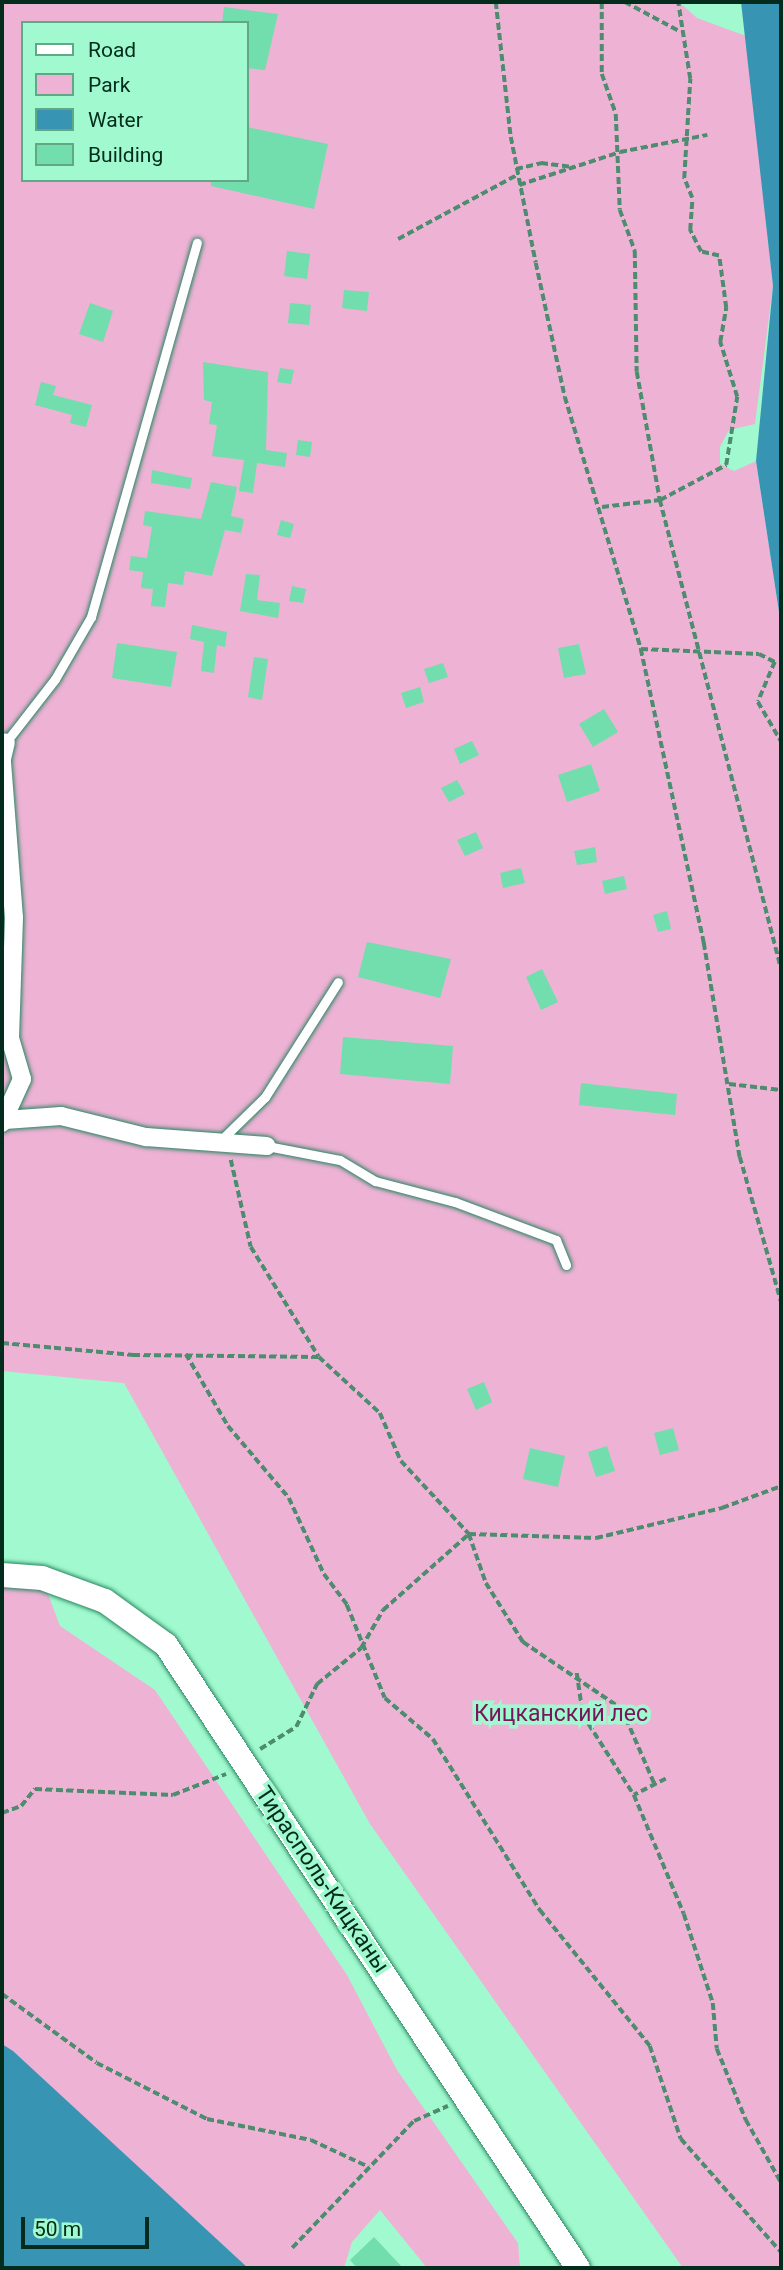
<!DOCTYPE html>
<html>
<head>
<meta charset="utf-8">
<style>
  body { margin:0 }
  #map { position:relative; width:783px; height:2270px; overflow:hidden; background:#a1facf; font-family:Roboto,sans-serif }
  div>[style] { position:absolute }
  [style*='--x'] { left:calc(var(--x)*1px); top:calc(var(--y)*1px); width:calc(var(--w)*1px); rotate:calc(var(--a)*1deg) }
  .green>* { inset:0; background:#eeb2d5 }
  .water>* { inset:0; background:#3795b3 }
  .building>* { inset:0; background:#72ddad }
  .path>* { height:3.5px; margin-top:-1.75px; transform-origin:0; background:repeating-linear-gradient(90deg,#4d8c6f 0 7px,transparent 0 10.5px) }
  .roads { filter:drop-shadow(0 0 2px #2a8662) drop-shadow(0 0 2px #2a8662) }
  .lane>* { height:9px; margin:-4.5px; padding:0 4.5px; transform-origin:4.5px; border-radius:4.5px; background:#fff }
  .street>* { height:18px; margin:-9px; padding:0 9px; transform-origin:9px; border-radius:9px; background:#fff }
  .secondary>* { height:24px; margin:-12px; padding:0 12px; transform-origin:12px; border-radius:12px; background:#fff }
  span { translate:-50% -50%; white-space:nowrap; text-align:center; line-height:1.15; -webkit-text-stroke:7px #a1facf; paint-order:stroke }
  .park-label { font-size:23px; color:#79155c }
  .street-label { font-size:23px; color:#042c1c }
  .frame { position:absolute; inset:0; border:4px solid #042c1c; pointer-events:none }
  .legend { position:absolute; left:21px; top:21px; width:228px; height:161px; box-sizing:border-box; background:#a1facf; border:2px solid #62a887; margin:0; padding:9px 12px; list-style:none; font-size:21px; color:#042c1c }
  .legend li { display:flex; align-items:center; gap:14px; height:35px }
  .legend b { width:35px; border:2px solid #62a887 }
  .scale { position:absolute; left:21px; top:2217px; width:128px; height:32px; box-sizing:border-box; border:4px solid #042c1c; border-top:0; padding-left:9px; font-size:21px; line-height:24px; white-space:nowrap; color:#042c1c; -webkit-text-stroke:5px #a1facf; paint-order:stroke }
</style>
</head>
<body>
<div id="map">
  <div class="green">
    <i style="clip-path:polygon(evenodd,2px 2px,679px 2px,697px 18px,746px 36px,773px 286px,755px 424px,729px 430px,720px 447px,720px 464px,734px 471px,756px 461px,781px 625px,781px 2268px,683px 2268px,370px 1824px,124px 1383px,2px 1371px,2px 2px,23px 23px,247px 23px,247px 180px,23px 180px,23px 23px)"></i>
    <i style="clip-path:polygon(2px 1575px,42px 1578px,60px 1626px,155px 1690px,347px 1975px,397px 2070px,518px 2243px,520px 2268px,427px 2268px,380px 2210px,352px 2242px,344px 2268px,248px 2268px,2px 2044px)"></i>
  </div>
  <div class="water">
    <i style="clip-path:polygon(741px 2px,781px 2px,781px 625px,756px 461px,773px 286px)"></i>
    <i style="clip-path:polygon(2px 2044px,13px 2051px,248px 2268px,2px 2268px)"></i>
  </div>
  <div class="building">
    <i style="clip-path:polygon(224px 7px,278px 14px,265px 70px,247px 68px,247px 23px,222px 23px)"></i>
    <i style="clip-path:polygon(247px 127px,328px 144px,314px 209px,211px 186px,211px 180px,247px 180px)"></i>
    <i style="clip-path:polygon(287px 251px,310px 254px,307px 279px,284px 276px)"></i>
    <i style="clip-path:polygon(344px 290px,369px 292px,367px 311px,342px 308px)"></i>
    <i style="clip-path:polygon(90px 303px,113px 311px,103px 342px,79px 334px)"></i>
    <i style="clip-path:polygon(290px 303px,311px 305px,309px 325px,288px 323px)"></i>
    <i style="clip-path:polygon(203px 362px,268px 372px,266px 450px,287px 453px,285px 467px,257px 463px,253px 493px,239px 491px,244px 460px,212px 456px,217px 425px,209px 424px,212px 402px,204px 400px)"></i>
    <i style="clip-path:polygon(280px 368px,294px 370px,291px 384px,277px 382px)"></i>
    <i style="clip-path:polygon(41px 382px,56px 386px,53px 395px,92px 405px,86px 427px,70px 423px,72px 415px,35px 405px)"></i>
    <i style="clip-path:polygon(298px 440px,312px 442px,310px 457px,296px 455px)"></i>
    <i style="clip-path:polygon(152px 470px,192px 478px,190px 489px,151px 483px)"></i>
    <i style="clip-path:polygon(211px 482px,237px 487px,231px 516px,244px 519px,241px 533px,225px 530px,212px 576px,185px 571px,183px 585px,168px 583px,165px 607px,151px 606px,153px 589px,141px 588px,143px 572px,129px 570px,131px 556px,147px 558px,152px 527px,143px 525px,145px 511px,201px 519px)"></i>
    <i style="clip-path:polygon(281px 520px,294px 524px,290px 538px,277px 535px)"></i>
    <i style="clip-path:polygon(246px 574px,260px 575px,257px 600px,280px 603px,278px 618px,240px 611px)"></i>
    <i style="clip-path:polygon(292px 586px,306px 589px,303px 603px,289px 601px)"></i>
    <i style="clip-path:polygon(192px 625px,227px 632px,225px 647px,217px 645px,214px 673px,201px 671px,204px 642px,190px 639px)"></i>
    <i style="clip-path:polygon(117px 643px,177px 652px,171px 687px,112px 678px)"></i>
    <i style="clip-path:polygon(579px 644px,586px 674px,564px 678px,558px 648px)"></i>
    <i style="clip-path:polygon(254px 657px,268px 659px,262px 700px,248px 697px)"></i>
    <i style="clip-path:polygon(443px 663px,448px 677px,429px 683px,424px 669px)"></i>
    <i style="clip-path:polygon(420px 687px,424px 702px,406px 708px,401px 693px)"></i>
    <i style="clip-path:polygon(604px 709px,618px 732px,593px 747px,579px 724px)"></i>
    <i style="clip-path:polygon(472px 741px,479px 755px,460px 764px,454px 749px)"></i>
    <i style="clip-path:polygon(591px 764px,600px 791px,567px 802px,558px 775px)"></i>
    <i style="clip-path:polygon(457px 780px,465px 794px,449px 802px,441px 788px)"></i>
    <i style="clip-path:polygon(476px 832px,483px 848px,465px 856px,457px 840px)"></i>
    <i style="clip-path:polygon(595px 847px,597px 862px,577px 865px,574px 851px)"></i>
    <i style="clip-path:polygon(521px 868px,525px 883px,503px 888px,500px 873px)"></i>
    <i style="clip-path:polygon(624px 876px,627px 889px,605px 894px,602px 881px)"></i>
    <i style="clip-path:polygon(667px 911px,671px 929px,658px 932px,653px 915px)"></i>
    <i style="clip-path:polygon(367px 942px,451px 959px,440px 998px,358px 977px)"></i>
    <i style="clip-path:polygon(542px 969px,558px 1002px,541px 1010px,526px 977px)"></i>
    <i style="clip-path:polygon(343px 1037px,453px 1046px,450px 1084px,340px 1074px)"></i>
    <i style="clip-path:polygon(581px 1083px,677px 1094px,675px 1115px,579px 1105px)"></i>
    <i style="clip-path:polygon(484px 1382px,492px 1402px,476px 1410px,467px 1389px)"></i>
    <i style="clip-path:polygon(673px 1428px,679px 1450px,660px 1455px,654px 1433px)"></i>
    <i style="clip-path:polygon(607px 1446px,615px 1471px,596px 1477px,588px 1452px)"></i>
    <i style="clip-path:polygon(530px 1448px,565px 1456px,558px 1487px,523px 1479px)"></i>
    <i style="clip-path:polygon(374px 2237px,403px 2268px,357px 2268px,350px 2260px)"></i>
  </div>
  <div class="path">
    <i style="--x:496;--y:2;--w:136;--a:83.7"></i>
    <i style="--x:511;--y:137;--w:128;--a:78.8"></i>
    <i style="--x:536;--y:263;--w:137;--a:77.8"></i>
    <i style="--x:565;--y:397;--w:263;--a:73.2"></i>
    <i style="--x:641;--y:649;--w:301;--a:77.9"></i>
    <i style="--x:704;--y:943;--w:217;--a:80.5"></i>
    <i style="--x:740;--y:1157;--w:150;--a:74.1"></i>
    <i style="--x:602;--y:2;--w:72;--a:90"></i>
    <i style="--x:602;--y:74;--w:42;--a:70.7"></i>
    <i style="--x:616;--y:114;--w:96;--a:87.6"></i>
    <i style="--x:620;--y:210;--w:44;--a:69.9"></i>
    <i style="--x:635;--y:251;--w:121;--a:89.1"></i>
    <i style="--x:637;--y:372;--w:130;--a:79.8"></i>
    <i style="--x:660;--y:500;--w:483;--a:75.5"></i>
    <i style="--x:625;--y:2;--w:61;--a:28.2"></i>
    <i style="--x:516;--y:169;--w:26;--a:-13"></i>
    <i style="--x:541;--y:163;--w:32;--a:7"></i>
    <i style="--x:519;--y:185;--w:106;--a:-18.1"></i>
    <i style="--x:620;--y:152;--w:89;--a:-11.1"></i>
    <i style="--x:398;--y:239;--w:135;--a:-28.3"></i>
    <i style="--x:602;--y:507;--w:58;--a:-6.9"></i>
    <i style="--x:660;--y:500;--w:75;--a:-27.9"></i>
    <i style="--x:726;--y:465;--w:69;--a:-80.8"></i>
    <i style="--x:737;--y:397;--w:58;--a:-107.2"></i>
    <i style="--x:720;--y:342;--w:35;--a:-80"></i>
    <i style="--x:726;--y:308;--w:52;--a:-97.7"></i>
    <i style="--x:719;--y:256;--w:18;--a:-167"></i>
    <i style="--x:701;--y:252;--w:25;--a:-117"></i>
    <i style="--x:690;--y:230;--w:32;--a:-86"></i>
    <i style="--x:692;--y:198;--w:22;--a:-112"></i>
    <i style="--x:684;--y:178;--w:99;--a:-86.5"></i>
    <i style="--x:690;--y:79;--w:78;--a:-98.9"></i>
    <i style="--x:641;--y:649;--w:118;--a:2.4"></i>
    <i style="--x:759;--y:654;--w:18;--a:27"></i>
    <i style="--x:775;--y:662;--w:43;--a:113"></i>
    <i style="--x:758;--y:702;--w:45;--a:59.5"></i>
    <i style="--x:729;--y:1084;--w:52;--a:6.6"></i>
    <i style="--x:231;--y:1160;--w:89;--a:77.1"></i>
    <i style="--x:251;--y:1247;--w:129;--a:58.3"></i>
    <i style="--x:319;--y:1357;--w:83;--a:42.6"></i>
    <i style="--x:380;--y:1413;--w:52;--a:66.4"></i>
    <i style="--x:401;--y:1461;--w:100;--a:47"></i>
    <i style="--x:469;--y:1534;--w:127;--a:1.8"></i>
    <i style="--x:596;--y:1538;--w:130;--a:-13.4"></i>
    <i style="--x:722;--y:1508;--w:63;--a:-20.4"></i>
    <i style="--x:2;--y:1343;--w:132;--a:5.2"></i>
    <i style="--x:133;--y:1355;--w:185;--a:0.6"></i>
    <i style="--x:186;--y:1354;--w:83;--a:59.7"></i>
    <i style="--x:228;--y:1426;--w:94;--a:49.7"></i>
    <i style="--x:289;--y:1498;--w:84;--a:65.3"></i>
    <i style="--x:324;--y:1574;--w:39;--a:53"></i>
    <i style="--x:347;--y:1605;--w:100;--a:67.8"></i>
    <i style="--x:385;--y:1698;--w:63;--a:40.5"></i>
    <i style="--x:433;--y:1739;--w:202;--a:58"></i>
    <i style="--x:540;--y:1910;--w:175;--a:51"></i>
    <i style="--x:650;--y:2046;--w:98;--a:71.6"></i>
    <i style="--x:681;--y:2139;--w:151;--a:48.5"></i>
    <i style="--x:577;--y:1673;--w:42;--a:81.9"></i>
    <i style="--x:583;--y:1715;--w:95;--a:57.5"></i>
    <i style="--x:260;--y:1749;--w:42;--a:-31.4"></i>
    <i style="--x:296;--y:1727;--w:48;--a:-64"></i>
    <i style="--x:317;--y:1684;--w:57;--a:-39.3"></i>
    <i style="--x:361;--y:1648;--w:44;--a:-59.9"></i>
    <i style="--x:383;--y:1610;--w:115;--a:-41.5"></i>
    <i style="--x:469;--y:1534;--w:52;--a:70.9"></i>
    <i style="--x:486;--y:1583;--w:70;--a:57.9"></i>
    <i style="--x:523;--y:1642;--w:120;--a:34.1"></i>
    <i style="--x:622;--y:1709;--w:83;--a:66.5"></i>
    <i style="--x:666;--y:1779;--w:36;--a:153"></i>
    <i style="--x:634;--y:1795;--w:129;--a:67.2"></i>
    <i style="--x:684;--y:1914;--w:94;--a:72"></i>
    <i style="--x:713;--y:2003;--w:46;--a:85"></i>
    <i style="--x:717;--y:2049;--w:77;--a:67.8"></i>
    <i style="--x:746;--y:2120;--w:71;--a:60.6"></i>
    <i style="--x:2;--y:1813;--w:20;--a:-20"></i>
    <i style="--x:21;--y:1806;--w:22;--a:-51"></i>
    <i style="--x:35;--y:1789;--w:138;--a:2.5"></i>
    <i style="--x:173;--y:1795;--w:57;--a:-21.6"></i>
    <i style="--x:2;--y:1994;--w:117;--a:36"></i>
    <i style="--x:97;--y:2063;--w:123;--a:27"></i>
    <i style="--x:207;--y:2119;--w:106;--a:11.4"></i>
    <i style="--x:311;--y:2140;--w:64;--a:25"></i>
    <i style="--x:292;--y:2248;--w:176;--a:-46.2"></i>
    <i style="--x:414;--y:2121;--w:37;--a:-24"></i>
  </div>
  <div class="roads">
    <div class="lane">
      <i style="--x:6;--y:742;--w:80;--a:-52.1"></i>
      <i style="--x:55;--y:679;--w:72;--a:-59.9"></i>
      <i style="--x:91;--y:617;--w:389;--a:-74.2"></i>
      <i style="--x:220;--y:1141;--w:63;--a:-44.4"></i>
      <i style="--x:265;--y:1097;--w:136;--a:-57.6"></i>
      <i style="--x:267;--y:1146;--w:74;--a:10.9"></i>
      <i style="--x:340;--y:1160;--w:41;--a:31"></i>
      <i style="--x:375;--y:1181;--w:83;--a:14.7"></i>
      <i style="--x:455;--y:1202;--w:108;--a:20.6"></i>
      <i style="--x:556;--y:1240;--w:27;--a:68"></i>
    </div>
    <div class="street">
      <i style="--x:2;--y:759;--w:17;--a:-77"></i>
      <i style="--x:2;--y:762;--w:156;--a:85.6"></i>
      <i style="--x:14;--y:918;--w:120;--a:91.9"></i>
      <i style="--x:10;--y:1038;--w:43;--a:73.7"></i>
      <i style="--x:22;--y:1079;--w:48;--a:114.4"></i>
      <i style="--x:5;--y:1120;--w:56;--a:-4.1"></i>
      <i style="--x:61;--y:1116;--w:88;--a:13.9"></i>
      <i style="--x:146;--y:1137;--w:121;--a:4.3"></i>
    </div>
    <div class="secondary">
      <i style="--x:2;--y:1575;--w:40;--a:4.3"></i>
      <i style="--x:42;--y:1578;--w:67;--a:20.1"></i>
      <i style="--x:105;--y:1601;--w:75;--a:35.8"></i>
      <i style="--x:166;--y:1645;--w:747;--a:56.52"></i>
    </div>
  </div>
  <div class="park-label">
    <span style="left:561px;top:1714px">Кицканский лес</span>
  </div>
  <div class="street-label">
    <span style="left:322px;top:1880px;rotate:56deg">Тирасполь-Кицканы</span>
  </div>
  <div class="frame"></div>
  <ul class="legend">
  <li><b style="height:9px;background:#fff"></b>Road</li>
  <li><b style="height:19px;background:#eeb2d5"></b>Park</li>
  <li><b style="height:19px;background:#3795b3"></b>Water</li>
  <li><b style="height:19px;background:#72ddad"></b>Building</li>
  </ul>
  <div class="scale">50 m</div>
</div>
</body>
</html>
